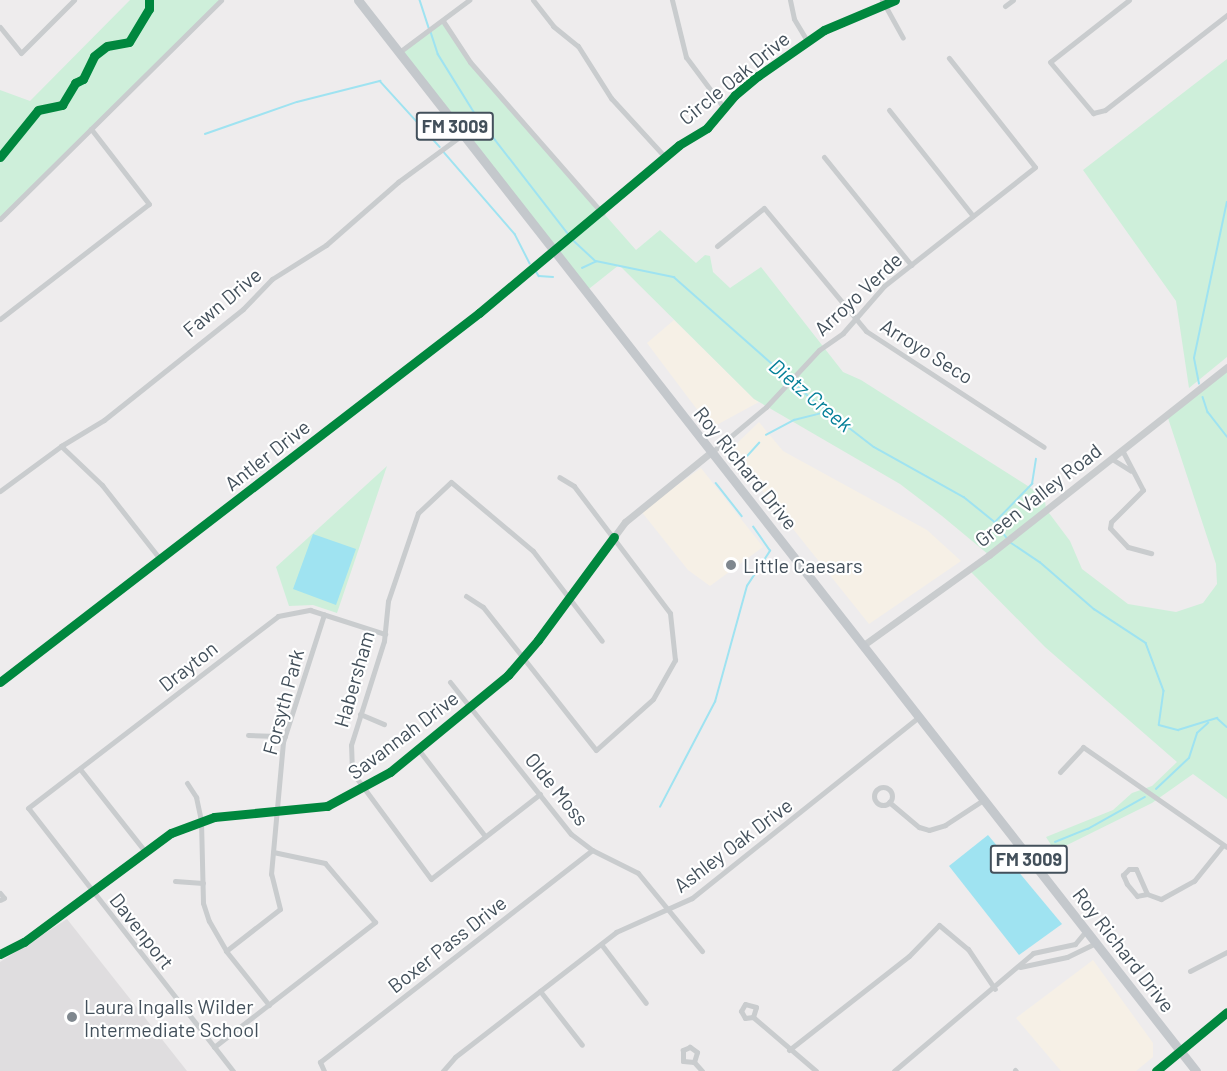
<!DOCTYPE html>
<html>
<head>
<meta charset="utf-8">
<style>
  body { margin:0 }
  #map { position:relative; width:1227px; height:1071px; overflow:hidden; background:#eeeced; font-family:Barlow,sans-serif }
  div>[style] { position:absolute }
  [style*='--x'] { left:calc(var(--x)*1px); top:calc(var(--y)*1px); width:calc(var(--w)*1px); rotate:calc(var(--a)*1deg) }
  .commercial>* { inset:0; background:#f6f0e6 }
  .education>* { inset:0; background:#dfdddf }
  .green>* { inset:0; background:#ceefda }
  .water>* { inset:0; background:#9fe3f1 }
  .stream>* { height:1.5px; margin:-0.75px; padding:0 0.75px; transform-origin:0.75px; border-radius:0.75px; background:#9fe3f1 }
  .minor>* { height:5px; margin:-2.5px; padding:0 2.5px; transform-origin:2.5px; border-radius:2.5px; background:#c9ccce }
  .minor>.ring { margin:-2.5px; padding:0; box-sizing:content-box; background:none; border:5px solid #c9ccce; border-radius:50% }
  .tertiary>* { height:7px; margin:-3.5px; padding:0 3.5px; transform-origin:3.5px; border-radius:3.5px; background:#c9ccce }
  .primary>* { height:9px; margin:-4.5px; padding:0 4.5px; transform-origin:4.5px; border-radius:4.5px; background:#c4c8cc }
  .cycleway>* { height:9px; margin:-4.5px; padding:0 4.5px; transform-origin:4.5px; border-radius:4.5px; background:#00873e }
  .dots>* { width:16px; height:16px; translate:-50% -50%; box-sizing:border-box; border:3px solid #fff; border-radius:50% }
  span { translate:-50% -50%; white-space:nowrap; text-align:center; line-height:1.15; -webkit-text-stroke:4.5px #fff; paint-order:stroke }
  .shield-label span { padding:2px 4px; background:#fff; border:2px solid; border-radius:4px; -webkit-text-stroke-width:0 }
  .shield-label { font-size:18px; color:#43505b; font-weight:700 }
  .street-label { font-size:20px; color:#43505b }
  .poi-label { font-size:20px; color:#43505b }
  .left { translate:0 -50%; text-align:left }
  .water-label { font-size:21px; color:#037f98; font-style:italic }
</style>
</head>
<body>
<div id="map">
  <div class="commercial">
    <i style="clip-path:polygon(674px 320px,754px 399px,759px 402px,711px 428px,647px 343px)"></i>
    <i style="clip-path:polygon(759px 422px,783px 451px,927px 530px,961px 561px,869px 624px,730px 450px)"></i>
    <i style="clip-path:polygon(701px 468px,763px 547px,710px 586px,688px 570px,641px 511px)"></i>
    <i style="clip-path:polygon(1093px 960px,1153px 1043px,1153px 1057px,1136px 1071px,1061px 1071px,1016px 1018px)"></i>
  </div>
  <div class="education">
    <i style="clip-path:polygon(67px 919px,187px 1071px,0 1071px,0 962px)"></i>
  </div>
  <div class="green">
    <i style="clip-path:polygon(130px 0,221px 0,0 219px,0 90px,30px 101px)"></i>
    <i style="clip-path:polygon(443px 21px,470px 62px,636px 250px,660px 230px,696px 263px,705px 255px,710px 256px,713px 272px,730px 288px,761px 267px,843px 372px,861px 380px,1031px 488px,1045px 501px,1046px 509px,1070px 541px,1082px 569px,1128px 604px,1176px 612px,1203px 603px,1217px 584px,1216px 564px,1167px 415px,1227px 367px,1227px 799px,1193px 774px,1152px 803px,1055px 851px,1046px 837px,1113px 810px,1132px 793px,1152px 786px,1177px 762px,1045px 647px,971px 572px,989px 555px,942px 516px,900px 484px,754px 399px,619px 265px,585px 292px,398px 53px)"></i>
    <i style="clip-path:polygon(1227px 59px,1227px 357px,1189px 388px,1176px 301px,1083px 170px)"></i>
    <i style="clip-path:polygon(387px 466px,337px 613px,313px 605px,289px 606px,276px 567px)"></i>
  </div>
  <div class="water">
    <i style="clip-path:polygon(313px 534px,356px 549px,336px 605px,293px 589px)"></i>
    <i style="clip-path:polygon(988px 835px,1062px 924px,1019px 955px,949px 866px)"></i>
  </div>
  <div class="stream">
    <i style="--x:420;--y:0;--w:29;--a:72"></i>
    <i style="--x:431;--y:32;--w:23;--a:72"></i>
    <i style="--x:438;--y:54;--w:72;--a:58.1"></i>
    <i style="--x:476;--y:115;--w:152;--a:52.2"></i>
    <i style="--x:205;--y:134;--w:97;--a:-19.2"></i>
    <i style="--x:297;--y:102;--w:86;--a:-14.2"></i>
    <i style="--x:380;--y:81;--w:89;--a:47.7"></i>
    <i style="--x:443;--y:151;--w:110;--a:49.1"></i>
    <i style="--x:515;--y:234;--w:33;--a:63"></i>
    <i style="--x:572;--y:239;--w:33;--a:43"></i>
    <i style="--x:596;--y:261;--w:80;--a:11.6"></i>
    <i style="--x:674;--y:277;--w:184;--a:41.5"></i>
    <i style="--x:812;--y:399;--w:78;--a:37.7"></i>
    <i style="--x:874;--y:447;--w:103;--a:29.1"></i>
    <i style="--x:964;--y:497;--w:40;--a:39"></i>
    <i style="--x:995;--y:522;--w:20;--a:53"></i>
    <i style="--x:582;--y:268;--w:14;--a:-25"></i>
    <i style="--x:536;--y:271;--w:6;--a:59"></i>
    <i style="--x:539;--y:276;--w:14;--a:4"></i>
    <i style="--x:1199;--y:384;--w:26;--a:-101"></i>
    <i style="--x:1194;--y:358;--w:159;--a:-78.1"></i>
    <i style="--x:1203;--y:397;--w:16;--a:72"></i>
    <i style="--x:1208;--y:412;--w:31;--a:52"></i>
    <i style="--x:766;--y:435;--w:32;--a:-28"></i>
    <i style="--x:794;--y:420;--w:33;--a:-14"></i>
    <i style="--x:741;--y:463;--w:27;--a:-48"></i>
    <i style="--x:716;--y:483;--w:42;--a:51.8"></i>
    <i style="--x:996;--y:521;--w:52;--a:-45.8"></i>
    <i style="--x:1032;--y:484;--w:25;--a:-81"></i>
    <i style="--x:1010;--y:542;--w:36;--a:34"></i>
    <i style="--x:1040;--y:562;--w:72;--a:41"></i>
    <i style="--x:1094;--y:609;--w:62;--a:33.2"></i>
    <i style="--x:1146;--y:643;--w:51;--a:69.4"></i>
    <i style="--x:1164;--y:691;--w:34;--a:98"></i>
    <i style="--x:1159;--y:725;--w:20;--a:15"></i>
    <i style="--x:1178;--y:730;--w:41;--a:-17.1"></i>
    <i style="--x:1217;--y:718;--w:13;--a:42"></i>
    <i style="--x:1156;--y:789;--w:45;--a:-43.2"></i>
    <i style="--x:1189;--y:758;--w:26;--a:-72"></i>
    <i style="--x:1197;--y:733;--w:15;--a:-42"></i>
    <i style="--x:660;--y:807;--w:119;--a:-62.4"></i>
    <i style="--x:715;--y:702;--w:120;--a:-74.6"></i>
    <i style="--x:747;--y:586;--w:42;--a:-56.7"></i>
    <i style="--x:770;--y:551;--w:29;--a:-125"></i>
    <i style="--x:1055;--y:842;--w:35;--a:-22"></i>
    <i style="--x:1088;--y:829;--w:65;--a:-29.3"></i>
  </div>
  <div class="minor">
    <i style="--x:533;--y:0;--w:33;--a:52"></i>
    <i style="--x:553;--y:26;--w:32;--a:39"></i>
    <i style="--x:578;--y:46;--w:62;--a:57.6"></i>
    <i style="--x:611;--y:98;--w:80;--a:47.5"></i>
    <i style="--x:672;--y:0;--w:59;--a:76.2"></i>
    <i style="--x:686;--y:57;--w:64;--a:53.3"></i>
    <i style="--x:790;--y:0;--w:19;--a:78"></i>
    <i style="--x:794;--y:19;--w:26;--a:59"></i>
    <i style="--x:882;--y:0;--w:43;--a:61.1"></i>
    <i style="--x:1129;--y:0;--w:100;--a:141.9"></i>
    <i style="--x:1050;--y:62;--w:67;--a:49.9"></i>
    <i style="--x:1093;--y:113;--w:12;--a:-14"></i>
    <i style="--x:1105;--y:110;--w:155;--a:-37.9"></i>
    <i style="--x:1005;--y:6;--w:10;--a:-37"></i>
    <i style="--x:443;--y:21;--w:49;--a:56.6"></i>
    <i style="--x:470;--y:62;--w:201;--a:48.8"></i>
    <i style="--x:0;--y:27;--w:33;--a:51"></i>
    <i style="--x:21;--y:53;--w:75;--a:-45"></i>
    <i style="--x:398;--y:53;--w:89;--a:-36.7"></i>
    <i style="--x:889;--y:110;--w:135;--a:51.6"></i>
    <i style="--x:824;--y:157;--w:139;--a:51.1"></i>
    <i style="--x:0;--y:219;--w:311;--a:-44.7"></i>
    <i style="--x:717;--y:246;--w:60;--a:-39"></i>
    <i style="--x:764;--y:208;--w:160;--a:50.3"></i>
    <i style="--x:866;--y:331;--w:212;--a:33.1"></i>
    <i style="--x:0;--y:319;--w:188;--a:-37.7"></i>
    <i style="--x:149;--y:204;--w:95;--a:-127.7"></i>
    <i style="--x:61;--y:446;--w:57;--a:43.6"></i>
    <i style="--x:102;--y:485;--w:94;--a:51.9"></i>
    <i style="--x:1122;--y:450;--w:45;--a:62.3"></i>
    <i style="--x:1143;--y:490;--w:45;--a:135"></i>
    <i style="--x:1111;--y:522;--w:6;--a:99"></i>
    <i style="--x:1110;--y:528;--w:26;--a:47"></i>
    <i style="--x:1128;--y:547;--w:24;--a:15"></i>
    <i style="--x:712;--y:452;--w:70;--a:-39.8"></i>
    <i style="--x:766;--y:407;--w:78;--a:-47.1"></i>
    <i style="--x:819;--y:350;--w:29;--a:-35"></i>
    <i style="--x:843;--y:333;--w:62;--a:-48.9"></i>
    <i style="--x:884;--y:286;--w:192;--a:-38.2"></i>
    <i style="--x:1035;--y:167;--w:139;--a:-128.3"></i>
    <i style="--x:1112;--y:459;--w:22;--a:32"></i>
    <i style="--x:0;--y:491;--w:76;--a:-36.4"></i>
    <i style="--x:61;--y:446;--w:50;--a:-31.2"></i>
    <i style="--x:104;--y:420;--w:178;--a:-38.6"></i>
    <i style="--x:243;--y:309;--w:42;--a:-46"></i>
    <i style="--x:272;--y:279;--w:64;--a:-32.2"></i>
    <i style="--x:326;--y:245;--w:96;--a:-41.2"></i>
    <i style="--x:398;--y:182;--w:79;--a:-36.3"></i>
    <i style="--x:466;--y:596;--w:20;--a:33"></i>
    <i style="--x:483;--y:607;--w:182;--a:51.7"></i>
    <i style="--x:596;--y:750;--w:76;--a:-41.8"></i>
    <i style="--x:653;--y:699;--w:45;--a:-60.6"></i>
    <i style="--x:675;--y:660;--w:47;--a:-96.1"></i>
    <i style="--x:670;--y:613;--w:159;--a:-127.1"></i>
    <i style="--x:574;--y:486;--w:17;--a:-149"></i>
    <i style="--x:0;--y:682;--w:605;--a:-37.61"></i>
    <i style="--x:479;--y:313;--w:261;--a:-40"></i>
    <i style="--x:679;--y:145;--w:33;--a:-31"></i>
    <i style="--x:707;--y:128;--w:43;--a:-49.7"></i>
    <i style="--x:735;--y:95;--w:30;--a:-40"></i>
    <i style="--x:758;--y:76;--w:80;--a:-34.9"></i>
    <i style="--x:824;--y:30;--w:77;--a:-22.9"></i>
    <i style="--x:450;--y:682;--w:194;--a:51.5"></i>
    <i style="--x:571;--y:834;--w:26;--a:37"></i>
    <i style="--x:592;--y:850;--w:51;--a:26.6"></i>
    <i style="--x:638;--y:873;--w:101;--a:50.6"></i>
    <i style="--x:360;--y:714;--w:26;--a:23"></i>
    <i style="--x:248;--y:735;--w:37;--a:2"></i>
    <i style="--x:418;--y:749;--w:110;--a:52.4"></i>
    <i style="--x:80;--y:769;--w:103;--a:51.7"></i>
    <i style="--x:1060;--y:772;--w:34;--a:-47"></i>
    <i style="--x:1083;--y:747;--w:175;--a:34.8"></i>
    <i style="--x:187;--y:783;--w:17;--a:57"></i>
    <i style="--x:196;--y:797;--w:25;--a:78"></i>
    <i style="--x:201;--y:821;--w:82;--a:88.6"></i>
    <i style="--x:203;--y:903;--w:19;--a:72"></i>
    <i style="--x:209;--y:921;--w:34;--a:60"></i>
    <i style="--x:226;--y:951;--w:69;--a:51.5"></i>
    <i class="ring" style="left:874px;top:787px;width:13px;height:13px"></i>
    <i style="--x:540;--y:794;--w:138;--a:142.1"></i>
    <i style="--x:431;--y:879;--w:133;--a:-126.4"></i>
    <i style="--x:352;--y:772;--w:27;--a:-92"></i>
    <i style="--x:351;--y:745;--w:109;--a:-72.4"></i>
    <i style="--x:384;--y:641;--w:40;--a:-84.3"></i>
    <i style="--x:388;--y:601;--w:93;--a:-71.2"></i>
    <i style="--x:418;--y:513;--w:45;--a:-43.2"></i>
    <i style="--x:451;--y:482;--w:107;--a:40.1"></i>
    <i style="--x:533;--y:551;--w:113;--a:52.5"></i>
    <i style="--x:889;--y:802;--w:39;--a:40"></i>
    <i style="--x:919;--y:827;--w:10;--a:17"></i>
    <i style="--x:929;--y:830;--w:17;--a:-17"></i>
    <i style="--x:945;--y:825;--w:45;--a:-33.3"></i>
    <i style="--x:175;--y:881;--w:28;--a:4"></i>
    <i style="--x:0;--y:893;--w:6;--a:51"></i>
    <i style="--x:4;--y:898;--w:4;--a:153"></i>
    <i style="--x:1147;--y:894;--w:10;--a:169"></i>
    <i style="--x:1137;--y:896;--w:16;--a:-130"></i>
    <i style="--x:1127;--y:884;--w:10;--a:-114"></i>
    <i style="--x:1123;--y:875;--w:8;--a:-45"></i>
    <i style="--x:1129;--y:869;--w:7;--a:0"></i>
    <i style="--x:1136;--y:869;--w:27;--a:66"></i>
    <i style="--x:1147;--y:894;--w:15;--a:20"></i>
    <i style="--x:1161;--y:899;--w:38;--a:-29"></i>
    <i style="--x:1194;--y:881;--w:46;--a:-51.1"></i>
    <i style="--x:601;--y:944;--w:74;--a:52.7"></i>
    <i style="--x:226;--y:951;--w:68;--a:-37.9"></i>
    <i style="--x:280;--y:909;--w:36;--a:-104"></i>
    <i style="--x:271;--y:874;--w:133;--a:-84.8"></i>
    <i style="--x:283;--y:742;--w:134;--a:-72.2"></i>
    <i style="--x:1020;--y:967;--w:48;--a:-12"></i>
    <i style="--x:1067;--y:957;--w:32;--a:-26"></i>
    <i style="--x:1190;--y:971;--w:42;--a:-27.2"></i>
    <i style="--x:540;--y:991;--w:68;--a:52.1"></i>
    <i style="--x:753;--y:1017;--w:10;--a:-73"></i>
    <i style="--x:756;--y:1007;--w:11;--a:-165"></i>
    <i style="--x:745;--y:1004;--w:8;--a:120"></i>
    <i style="--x:741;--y:1011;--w:8;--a:60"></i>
    <i style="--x:745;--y:1018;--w:8;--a:-7"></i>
    <i style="--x:753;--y:1017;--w:83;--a:40.6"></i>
    <i style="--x:214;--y:1047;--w:204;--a:-37.8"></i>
    <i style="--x:375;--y:922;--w:77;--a:-130.3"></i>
    <i style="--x:325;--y:863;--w:53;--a:-168.1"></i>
    <i style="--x:789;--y:1050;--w:152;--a:-38.1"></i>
    <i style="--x:909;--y:956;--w:43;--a:-45.9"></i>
    <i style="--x:939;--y:925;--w:38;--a:40"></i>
    <i style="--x:968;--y:949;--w:48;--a:56"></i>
    <i style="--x:694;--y:1062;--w:10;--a:-73"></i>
    <i style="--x:697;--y:1052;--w:9;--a:-144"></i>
    <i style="--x:690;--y:1047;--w:8;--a:157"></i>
    <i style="--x:683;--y:1050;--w:11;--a:90"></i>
    <i style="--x:683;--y:1061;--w:11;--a:5"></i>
    <i style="--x:694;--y:1062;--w:12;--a:48"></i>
    <i style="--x:1015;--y:1070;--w:1;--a:45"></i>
    <i style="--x:233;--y:1071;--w:333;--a:-127.9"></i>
    <i style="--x:28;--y:808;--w:315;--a:-37.5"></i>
    <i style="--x:278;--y:616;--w:33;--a:-11"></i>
    <i style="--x:310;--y:610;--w:79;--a:17.7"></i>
    <i style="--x:324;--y:1071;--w:10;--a:-114"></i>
    <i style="--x:320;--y:1062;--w:345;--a:-37.9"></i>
    <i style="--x:443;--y:1071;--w:18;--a:-49"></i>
    <i style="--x:455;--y:1057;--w:204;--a:-37.8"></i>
    <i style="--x:616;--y:932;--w:83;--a:-24.1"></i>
    <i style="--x:692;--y:898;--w:290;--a:-38.6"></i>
    <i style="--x:894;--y:1071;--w:182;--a:-40.3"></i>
    <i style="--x:1033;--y:953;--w:43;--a:-12.1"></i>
    <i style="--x:1075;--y:944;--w:17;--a:-50"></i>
  </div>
  <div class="tertiary">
    <i style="--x:865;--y:644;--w:153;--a:-35.7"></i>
    <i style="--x:989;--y:555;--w:303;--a:-38.3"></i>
    <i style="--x:0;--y:954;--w:27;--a:-27"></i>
    <i style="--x:24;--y:942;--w:183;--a:-36.6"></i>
    <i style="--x:171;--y:833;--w:46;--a:-20.4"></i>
    <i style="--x:214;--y:817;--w:114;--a:-5.6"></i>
    <i style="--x:327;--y:806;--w:72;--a:-28.4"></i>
    <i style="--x:390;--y:772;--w:153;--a:-39.4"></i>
    <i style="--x:508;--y:675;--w:46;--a:-49.4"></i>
    <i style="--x:538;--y:640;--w:147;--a:-53.6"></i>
    <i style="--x:625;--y:522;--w:109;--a:-39.1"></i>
    <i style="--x:1156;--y:1071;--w:92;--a:-39.7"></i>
  </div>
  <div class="primary">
    <i style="--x:358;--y:0;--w:1360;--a:51.96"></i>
  </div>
  <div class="cycleway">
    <i style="--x:0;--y:157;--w:60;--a:-51"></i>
    <i style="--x:38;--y:110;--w:25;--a:-12"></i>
    <i style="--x:62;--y:105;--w:26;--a:-59"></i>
    <i style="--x:75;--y:83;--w:9;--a:-27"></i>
    <i style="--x:83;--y:79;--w:25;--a:-64"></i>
    <i style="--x:94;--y:56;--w:16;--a:-38"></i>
    <i style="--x:107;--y:46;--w:22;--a:-10"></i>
    <i style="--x:129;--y:42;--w:39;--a:-59"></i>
    <i style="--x:149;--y:9;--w:9;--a:-90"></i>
    <i style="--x:0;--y:682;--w:605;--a:-37.61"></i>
    <i style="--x:479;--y:313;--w:261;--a:-40"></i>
    <i style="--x:679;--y:145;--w:33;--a:-31"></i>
    <i style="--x:707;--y:128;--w:43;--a:-49.7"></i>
    <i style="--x:735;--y:95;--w:30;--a:-40"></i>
    <i style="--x:758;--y:76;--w:80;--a:-34.9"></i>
    <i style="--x:824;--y:30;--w:77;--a:-22.9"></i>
    <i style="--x:0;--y:954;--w:27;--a:-27"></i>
    <i style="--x:24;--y:942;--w:183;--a:-36.6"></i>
    <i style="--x:171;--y:833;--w:46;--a:-20.4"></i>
    <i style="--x:214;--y:817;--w:114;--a:-5.6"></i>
    <i style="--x:327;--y:806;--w:72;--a:-28.4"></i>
    <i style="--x:390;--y:772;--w:153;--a:-39.4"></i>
    <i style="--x:508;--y:675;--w:46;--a:-49.4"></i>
    <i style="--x:538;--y:640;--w:128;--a:-53.6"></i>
    <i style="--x:1156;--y:1071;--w:92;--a:-39.7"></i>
  </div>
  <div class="dots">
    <i style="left:731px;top:565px;background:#7f878e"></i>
    <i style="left:72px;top:1017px;background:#7f878e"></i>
  </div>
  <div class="shield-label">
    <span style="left:455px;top:126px">FM 3009</span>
    <span style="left:1029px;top:859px">FM 3009</span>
  </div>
  <div class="street-label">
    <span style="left:734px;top:78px;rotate:-39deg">Circle Oak Drive</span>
    <span style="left:858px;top:294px;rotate:-43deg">Arroyo Verde</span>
    <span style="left:222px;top:302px;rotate:-40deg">Fawn Drive</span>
    <span style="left:927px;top:351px;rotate:32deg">Arroyo Seco</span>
    <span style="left:267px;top:455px;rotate:-38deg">Antler Drive</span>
    <span style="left:746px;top:468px;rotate:51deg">Roy Richard Drive</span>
    <span style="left:1038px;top:495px;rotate:-38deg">Green Valley Road</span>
    <span style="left:188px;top:666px;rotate:-38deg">Drayton</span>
    <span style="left:354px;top:679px;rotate:-74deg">Habersham</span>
    <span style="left:283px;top:702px;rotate:-75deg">Forsyth Park</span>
    <span style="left:403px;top:735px;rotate:-37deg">Savannah Drive</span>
    <span style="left:557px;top:789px;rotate:51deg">Olde Moss</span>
    <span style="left:733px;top:845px;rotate:-37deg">Ashley Oak Drive</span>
    <span style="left:142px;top:931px;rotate:52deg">Davenport</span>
    <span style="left:447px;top:944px;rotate:-38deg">Boxer Pass Drive</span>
    <span style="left:1124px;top:950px;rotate:52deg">Roy Richard Drive</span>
  </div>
  <div class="poi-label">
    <span class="left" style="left:743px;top:565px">Little Caesars</span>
    <span class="left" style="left:84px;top:1018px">Laura Ingalls Wilder<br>Intermediate School</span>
  </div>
  <div class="water-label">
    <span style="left:811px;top:395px;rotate:40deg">Dietz Creek</span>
  </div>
</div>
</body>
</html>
